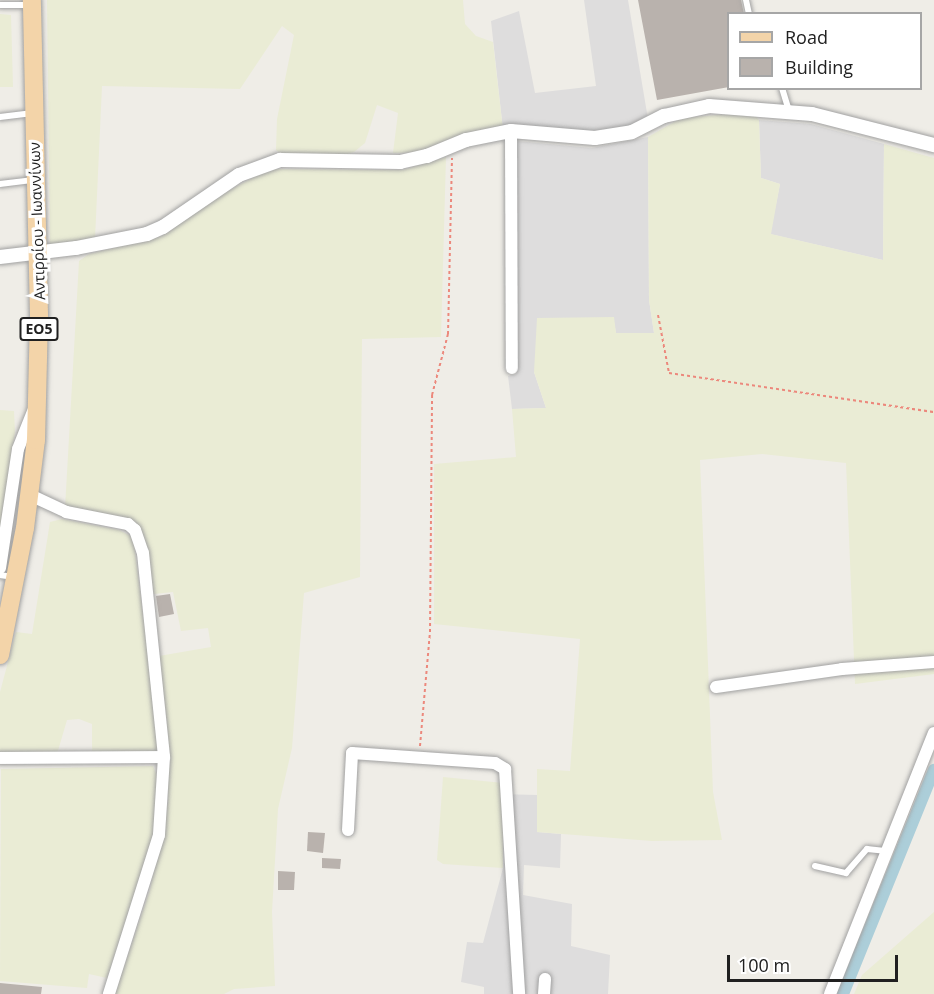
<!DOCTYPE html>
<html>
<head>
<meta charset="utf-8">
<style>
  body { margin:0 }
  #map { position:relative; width:934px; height:994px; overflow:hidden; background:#efede7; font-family:"Open Sans",sans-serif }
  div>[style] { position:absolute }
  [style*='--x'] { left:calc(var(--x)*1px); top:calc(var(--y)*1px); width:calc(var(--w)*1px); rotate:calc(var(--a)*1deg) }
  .residential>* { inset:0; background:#dedddd }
  .farmland>* { inset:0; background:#eaecd5 }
  .canal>* { height:12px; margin:-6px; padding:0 6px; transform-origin:6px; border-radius:6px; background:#acced9 }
  .building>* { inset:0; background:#b9b2ad }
  .path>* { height:2px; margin-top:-1px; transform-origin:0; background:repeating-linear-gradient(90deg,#ec887c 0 3px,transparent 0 6px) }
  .roads { filter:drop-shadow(0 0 2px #a1a1a1) drop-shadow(0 0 2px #a1a1a1) }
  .service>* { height:6px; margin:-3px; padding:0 3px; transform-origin:3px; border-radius:3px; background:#fff }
  .minor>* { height:12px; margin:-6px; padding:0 6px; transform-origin:6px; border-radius:6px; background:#fff }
  .tertiary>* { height:14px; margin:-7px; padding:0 7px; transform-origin:7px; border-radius:7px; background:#fff }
  .primary>* { height:18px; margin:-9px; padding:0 9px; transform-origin:9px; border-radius:9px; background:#f3d4a9 }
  span { translate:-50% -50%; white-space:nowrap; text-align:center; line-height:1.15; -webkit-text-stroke:6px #fff; paint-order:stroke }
  .shield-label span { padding:2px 4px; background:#fff; border:2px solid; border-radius:4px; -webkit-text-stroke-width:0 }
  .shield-label { font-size:14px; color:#202020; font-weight:700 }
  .street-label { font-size:15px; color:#202020 }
  .legend { position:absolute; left:727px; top:12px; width:195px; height:78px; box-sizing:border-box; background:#fff; border:2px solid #a6a6a6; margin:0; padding:8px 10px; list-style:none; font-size:18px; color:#202020 }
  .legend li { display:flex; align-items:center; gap:12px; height:30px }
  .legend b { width:30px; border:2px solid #a6a6a6 }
  .scale { position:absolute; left:727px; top:955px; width:171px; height:27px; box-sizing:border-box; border:3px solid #202020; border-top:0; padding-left:8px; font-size:18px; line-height:21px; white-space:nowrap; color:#202020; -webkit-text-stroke:4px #fff; paint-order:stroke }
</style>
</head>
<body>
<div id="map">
  <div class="residential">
    <i style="clip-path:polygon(584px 0,628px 0,648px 119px,610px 132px,503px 130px,491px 21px,519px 11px,535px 93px,596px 86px)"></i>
    <i style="clip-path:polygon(759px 120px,811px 124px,884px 144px,883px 260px,770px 234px,780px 184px,761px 178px)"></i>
    <i style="clip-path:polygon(648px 137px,649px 300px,654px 333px,616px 333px,613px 317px,534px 372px,546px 408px,512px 409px,508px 376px,516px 374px,516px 141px,592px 148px)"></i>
    <i style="clip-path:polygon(503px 794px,537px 795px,537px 832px,561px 834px,560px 868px,524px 865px,523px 895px,572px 904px,571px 946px,610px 955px,608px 994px,484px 994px,484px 987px,461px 982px,467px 942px,483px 943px,503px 868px)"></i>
  </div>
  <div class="farmland">
    <i style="clip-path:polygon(47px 0,463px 0,465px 24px,476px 36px,493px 42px,503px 130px,427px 152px,393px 153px,398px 113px,377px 105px,365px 143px,354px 152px,341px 156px,283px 155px,276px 150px,277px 119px,294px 35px,282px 26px,240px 89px,102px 86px,95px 239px,50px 247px)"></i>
    <i style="clip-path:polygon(0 14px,11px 15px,13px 87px,0 87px)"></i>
    <i style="clip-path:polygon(753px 112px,759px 120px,761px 178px,780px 184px,771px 234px,883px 260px,884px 144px,934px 158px,934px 674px,855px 684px,846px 463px,762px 454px,700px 460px,713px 792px,722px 840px,652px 841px,537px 832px,537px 769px,570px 771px,580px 639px,434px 624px,434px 464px,516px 457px,512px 409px,546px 408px,534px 372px,537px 318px,614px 317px,616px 333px,654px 333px,649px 300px,648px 137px,681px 118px)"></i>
    <i style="clip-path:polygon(446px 157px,441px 337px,362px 339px,360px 577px,304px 593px,292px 748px,278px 809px,272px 912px,275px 986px,234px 989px,224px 994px,115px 994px,150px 890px,168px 803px,167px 723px,159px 656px,211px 647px,208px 628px,181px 631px,173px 592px,154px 594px,137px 524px,65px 508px,79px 261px,89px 254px,162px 236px,215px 198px,269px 169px,403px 170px)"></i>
    <i style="clip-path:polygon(0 410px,14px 411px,15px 432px,0 542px)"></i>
    <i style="clip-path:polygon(62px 519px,119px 530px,133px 537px,161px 753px,92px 755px,92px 724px,79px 719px,67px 720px,57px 754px,0 754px,0 692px,16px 632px,32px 634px,50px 522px)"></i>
    <i style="clip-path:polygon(153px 766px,157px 776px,153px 836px,107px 978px,89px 974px,87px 988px,0 981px,1px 769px)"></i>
    <i style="clip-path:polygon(443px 777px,503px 783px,503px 868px,443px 864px,437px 860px)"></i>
    <i style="clip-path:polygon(934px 912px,934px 994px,854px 994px,862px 975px)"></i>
  </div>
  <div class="canal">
    <i style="--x:843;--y:994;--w:242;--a:-67.9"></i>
  </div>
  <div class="building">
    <i style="clip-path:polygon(638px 0,741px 0,744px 14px,729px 14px,729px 87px,657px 100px)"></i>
    <i style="clip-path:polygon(170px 594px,174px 614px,159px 617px,156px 596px)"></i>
    <i style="clip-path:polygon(308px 832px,325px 833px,323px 853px,307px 851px)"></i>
    <i style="clip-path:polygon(322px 858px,341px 859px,340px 869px,322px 868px)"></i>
    <i style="clip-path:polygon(278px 871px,295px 872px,294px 890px,278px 890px)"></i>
    <i style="clip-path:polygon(0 983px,42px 987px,41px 994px,0 994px)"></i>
  </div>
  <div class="path">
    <i style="--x:658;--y:315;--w:59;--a:79.3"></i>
    <i style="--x:669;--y:373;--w:268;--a:8.4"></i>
    <i style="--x:420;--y:746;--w:114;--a:-85"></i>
    <i style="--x:430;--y:632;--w:237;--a:-89.5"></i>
    <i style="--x:432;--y:395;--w:63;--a:-75.3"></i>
    <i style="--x:448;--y:334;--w:176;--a:-88.7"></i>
  </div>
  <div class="roads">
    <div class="service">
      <i style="--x:746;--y:0;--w:14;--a:78"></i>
      <i style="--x:0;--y:5;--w:31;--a:0"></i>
      <i style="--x:782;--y:88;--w:24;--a:73"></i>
      <i style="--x:0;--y:117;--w:33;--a:-7"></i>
      <i style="--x:0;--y:184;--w:34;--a:-7"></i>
      <i style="--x:0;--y:575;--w:12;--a:9"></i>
      <i style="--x:815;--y:866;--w:32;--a:13"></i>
      <i style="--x:846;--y:873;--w:32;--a:-49"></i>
      <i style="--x:867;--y:849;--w:18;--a:6"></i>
    </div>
    <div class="minor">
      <i style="--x:511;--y:131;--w:237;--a:89.8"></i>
      <i style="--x:30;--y:495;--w:40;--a:25"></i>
      <i style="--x:66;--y:512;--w:63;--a:11"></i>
      <i style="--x:128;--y:524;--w:9;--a:41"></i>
      <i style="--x:135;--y:530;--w:24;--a:71"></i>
      <i style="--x:143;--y:553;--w:205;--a:84.1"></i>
      <i style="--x:0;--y:568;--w:120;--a:-81.4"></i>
      <i style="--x:18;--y:449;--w:43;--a:-68.2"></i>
      <i style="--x:716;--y:687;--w:127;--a:-8.1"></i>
      <i style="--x:842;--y:669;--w:92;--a:-4.4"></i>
      <i style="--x:0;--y:758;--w:164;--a:-0.3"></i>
      <i style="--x:164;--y:757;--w:78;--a:93.7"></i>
      <i style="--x:159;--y:835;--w:167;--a:107.5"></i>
      <i style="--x:348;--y:830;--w:77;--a:-87"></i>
      <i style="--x:352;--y:753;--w:143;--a:4"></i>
      <i style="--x:495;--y:763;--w:12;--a:31"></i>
      <i style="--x:505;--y:769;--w:225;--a:86.4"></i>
      <i style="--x:544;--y:994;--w:15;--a:-86"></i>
      <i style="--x:830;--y:994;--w:281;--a:-68.3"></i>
    </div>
    <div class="tertiary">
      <i style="--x:0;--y:257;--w:77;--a:-6.8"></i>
      <i style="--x:76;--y:248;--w:72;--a:-11.2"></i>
      <i style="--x:147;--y:234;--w:17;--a:-24"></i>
      <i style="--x:163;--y:227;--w:92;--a:-34.4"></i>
      <i style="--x:239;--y:175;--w:44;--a:-20.1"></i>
      <i style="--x:280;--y:160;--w:120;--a:1"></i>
      <i style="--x:400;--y:162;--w:28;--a:-13"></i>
      <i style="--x:427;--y:156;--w:42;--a:-22.3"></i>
      <i style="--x:466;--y:140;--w:46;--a:-11.3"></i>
      <i style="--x:511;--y:131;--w:84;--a:4.8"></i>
      <i style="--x:595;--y:138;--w:37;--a:-9"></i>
      <i style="--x:632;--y:132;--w:36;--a:-27"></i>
      <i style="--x:664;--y:116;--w:46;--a:-12.5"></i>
      <i style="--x:709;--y:106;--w:103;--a:4.4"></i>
      <i style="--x:812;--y:114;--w:126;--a:14.3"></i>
    </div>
    <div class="primary">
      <i style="--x:0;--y:655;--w:129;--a:-78.9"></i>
      <i style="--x:25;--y:528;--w:89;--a:-82.9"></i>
      <i style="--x:36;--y:440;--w:125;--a:-88.6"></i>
      <i style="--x:39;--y:315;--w:315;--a:-91.3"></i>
    </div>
  </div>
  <div class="shield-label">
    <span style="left:39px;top:329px">ΕΟ5</span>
  </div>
  <div class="street-label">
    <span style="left:37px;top:221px;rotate:-92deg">Αντιρρίου - Ιωαννίνων</span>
  </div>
  <ul class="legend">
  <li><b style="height:8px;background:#f3d4a9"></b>Road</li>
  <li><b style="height:16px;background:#b9b2ad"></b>Building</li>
  </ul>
  <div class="scale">100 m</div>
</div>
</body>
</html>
